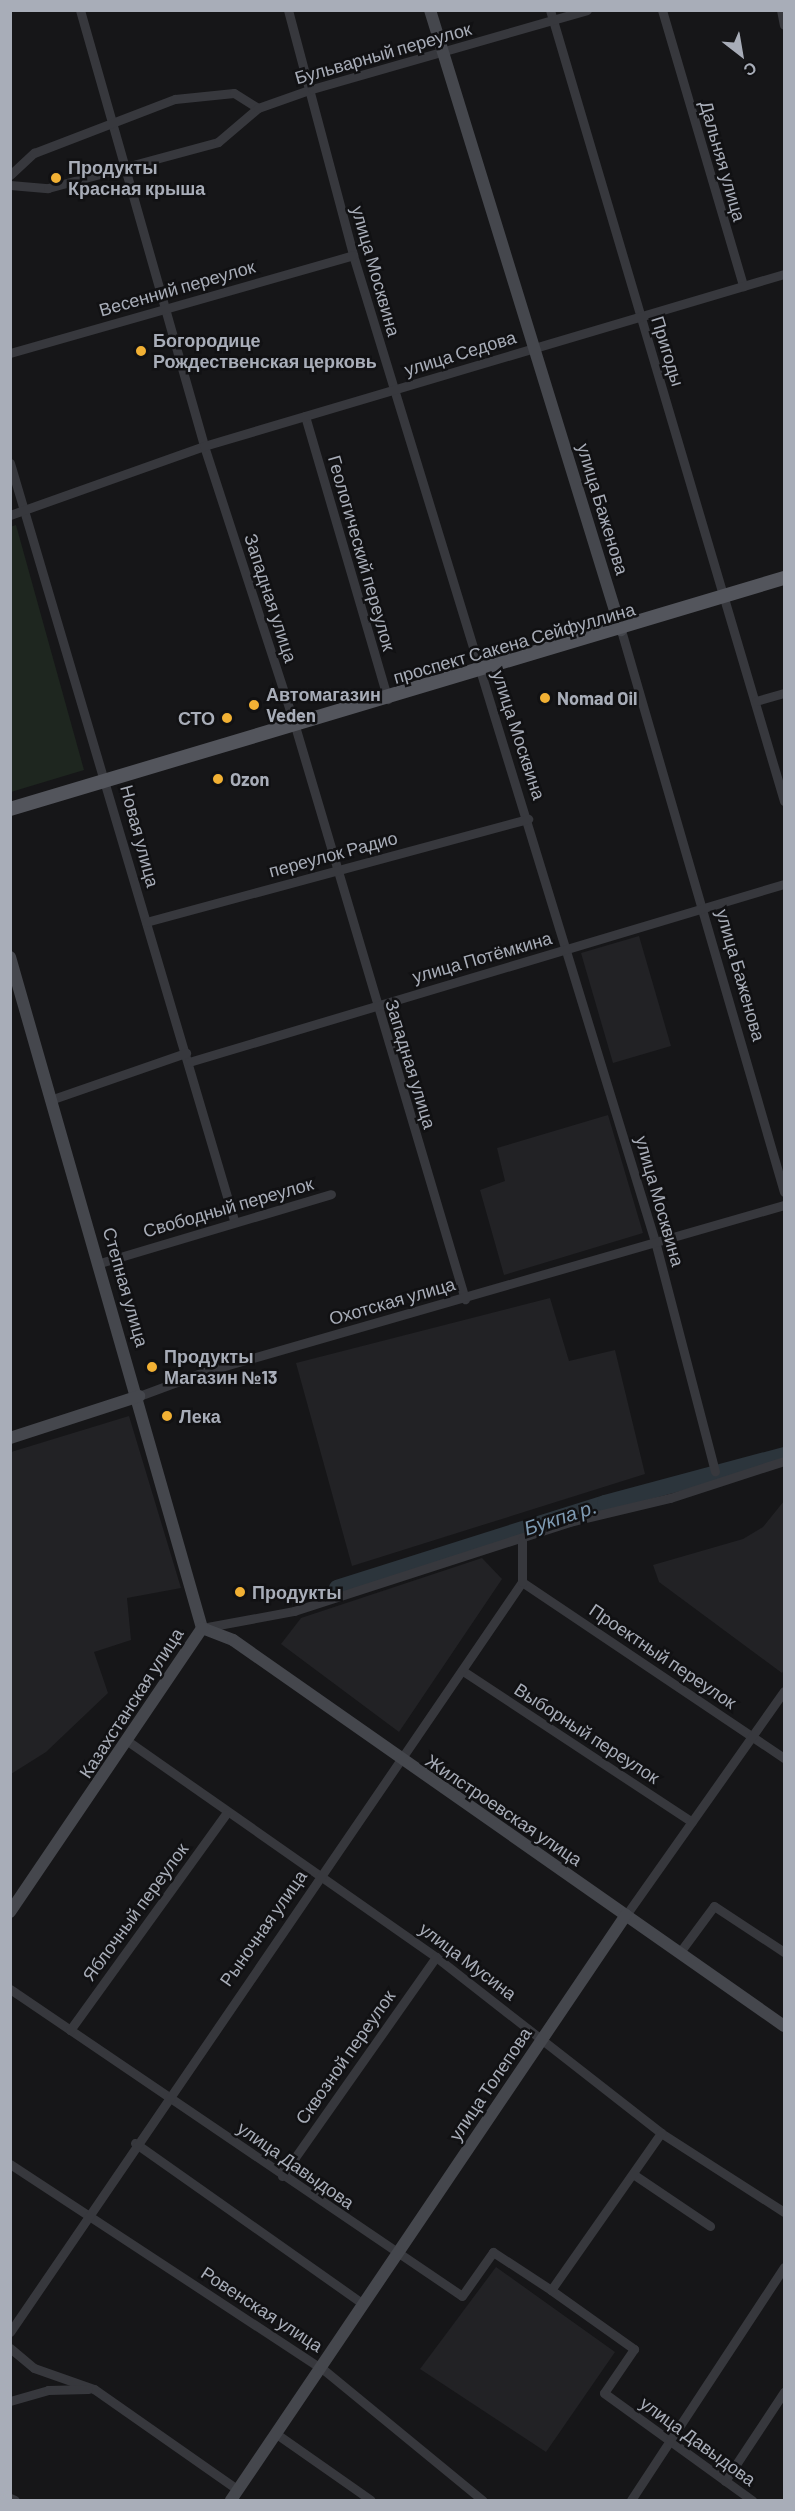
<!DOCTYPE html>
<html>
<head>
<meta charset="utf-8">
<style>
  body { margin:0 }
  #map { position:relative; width:795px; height:2511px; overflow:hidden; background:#161618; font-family:Barlow,sans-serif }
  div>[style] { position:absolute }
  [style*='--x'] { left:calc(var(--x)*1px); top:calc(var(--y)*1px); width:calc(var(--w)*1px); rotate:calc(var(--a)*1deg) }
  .built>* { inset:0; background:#222225 }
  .green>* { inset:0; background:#1e261f }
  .river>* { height:16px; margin:-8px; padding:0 8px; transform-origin:8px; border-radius:8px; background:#2c353c }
  .street>* { height:9px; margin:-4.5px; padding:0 4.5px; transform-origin:4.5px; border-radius:4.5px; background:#37383d }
  .secondary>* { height:12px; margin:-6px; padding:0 6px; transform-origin:6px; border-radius:6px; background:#45474d }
  .primary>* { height:14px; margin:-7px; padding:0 7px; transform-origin:7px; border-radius:7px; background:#53555c }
  .dots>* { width:16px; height:16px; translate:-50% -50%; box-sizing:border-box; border:3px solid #111113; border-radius:50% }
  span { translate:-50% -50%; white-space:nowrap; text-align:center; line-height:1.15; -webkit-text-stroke:5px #111113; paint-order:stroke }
  .street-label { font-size:18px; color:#a8adb8 }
  .poi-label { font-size:18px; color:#a8adb8; font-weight:700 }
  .left { translate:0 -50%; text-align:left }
  .right { translate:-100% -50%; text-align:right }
  .water-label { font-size:20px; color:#7f9bb3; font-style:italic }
  .frame { position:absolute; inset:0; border:12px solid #a8adb8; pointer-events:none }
  .north { position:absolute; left:711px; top:24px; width:60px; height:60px; -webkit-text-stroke:4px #111113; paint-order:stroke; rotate:149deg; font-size:16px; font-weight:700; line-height:24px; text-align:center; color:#a8adb8 }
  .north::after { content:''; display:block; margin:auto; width:21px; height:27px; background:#a8adb8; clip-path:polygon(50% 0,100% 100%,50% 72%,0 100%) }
</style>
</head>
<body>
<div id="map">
  <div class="built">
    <i style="clip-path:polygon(639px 936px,671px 1046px,613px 1063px,581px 953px)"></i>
    <i style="clip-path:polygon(608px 1115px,643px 1233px,504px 1275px,480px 1190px,505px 1181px,497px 1148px)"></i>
    <i style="clip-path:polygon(550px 1298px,569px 1361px,615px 1350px,645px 1474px,352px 1566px,296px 1363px)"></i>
    <i style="clip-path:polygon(129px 1416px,181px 1588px,127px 1598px,131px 1640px,94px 1652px,108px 1693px,46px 1752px,11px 1774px,11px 1452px)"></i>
    <i style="clip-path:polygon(784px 1501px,784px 1670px,782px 1673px,659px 1582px,653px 1565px,743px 1539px,763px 1527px)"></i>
    <i style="clip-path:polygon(482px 1558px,502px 1579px,399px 1732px,281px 1644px,301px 1618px)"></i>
    <i style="clip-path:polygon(496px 2267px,615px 2352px,546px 2452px,420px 2369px)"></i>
  </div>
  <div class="green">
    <i style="clip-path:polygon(16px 525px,84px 770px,11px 792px,10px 527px)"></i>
  </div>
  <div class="river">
    <i style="--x:337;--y:1588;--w:281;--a:-17.6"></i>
    <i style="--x:605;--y:1503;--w:185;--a:-15"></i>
  </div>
  <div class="street">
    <i style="--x:80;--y:10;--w:453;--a:74.1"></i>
    <i style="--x:204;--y:446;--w:294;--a:72"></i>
    <i style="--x:295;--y:726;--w:598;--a:73.48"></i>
    <i style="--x:288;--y:10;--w:253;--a:75.1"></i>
    <i style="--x:353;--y:255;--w:1035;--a:72.98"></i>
    <i style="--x:656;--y:1245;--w:234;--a:75.4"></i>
    <i style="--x:550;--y:10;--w:825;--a:73.52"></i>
    <i style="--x:662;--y:10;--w:288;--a:73.6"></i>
    <i style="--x:781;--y:10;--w:15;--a:79"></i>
    <i style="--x:10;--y:175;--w:33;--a:-43"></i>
    <i style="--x:34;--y:153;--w:151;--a:-21"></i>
    <i style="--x:175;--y:99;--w:59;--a:-5.8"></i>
    <i style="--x:234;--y:93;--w:28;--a:32"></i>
    <i style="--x:10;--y:185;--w:38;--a:5"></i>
    <i style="--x:48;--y:188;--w:176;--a:-15.1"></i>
    <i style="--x:218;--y:142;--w:52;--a:-40.4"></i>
    <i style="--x:258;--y:108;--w:57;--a:-19.4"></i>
    <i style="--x:312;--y:89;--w:286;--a:-16"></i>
    <i style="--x:10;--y:353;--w:357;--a:-15.9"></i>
    <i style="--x:305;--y:416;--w:295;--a:73.7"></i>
    <i style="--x:10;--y:463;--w:789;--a:73.52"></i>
    <i style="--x:10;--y:515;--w:206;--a:-19.6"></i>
    <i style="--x:204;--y:446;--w:605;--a:-16.52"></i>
    <i style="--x:621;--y:630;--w:585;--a:73.83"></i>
    <i style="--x:756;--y:701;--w:29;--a:-16"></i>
    <i style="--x:146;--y:922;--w:396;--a:-15.1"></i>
    <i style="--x:189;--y:1062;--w:621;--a:-16.66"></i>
    <i style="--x:53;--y:1099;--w:141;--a:-19.1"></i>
    <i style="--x:100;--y:1263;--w:241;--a:-16.6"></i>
    <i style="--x:139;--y:1396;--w:69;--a:-20.3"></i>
    <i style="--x:204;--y:1372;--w:604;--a:-16.06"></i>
    <i style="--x:522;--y:1582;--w:316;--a:33.9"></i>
    <i style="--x:202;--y:1628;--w:94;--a:-10.5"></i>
    <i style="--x:294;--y:1611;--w:289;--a:-17.9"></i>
    <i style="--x:569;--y:1522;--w:104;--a:-13.4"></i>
    <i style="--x:670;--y:1498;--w:120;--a:-18"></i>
    <i style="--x:463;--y:1671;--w:274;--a:33.4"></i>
    <i style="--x:129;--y:1742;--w:375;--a:35"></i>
    <i style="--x:436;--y:1957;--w:286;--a:38"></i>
    <i style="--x:661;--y:2133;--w:146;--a:32.7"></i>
    <i style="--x:626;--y:1915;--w:274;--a:-54.8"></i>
    <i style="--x:680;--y:1952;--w:57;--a:-53.5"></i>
    <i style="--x:714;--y:1906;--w:84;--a:33.3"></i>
    <i style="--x:10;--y:1989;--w:546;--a:34.18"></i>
    <i style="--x:462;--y:2296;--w:54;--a:-54.8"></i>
    <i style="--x:493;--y:2252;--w:69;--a:33.2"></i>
    <i style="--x:551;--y:2290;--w:102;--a:35.4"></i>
    <i style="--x:634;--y:2349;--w:53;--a:124.3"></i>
    <i style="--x:604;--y:2393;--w:183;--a:35.9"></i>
    <i style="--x:70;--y:2030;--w:266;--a:-54.2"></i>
    <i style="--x:135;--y:2143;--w:279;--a:35.2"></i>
    <i style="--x:10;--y:2164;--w:376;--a:33.3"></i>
    <i style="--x:324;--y:2370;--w:205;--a:39.4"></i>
    <i style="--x:633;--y:2174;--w:93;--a:34"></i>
    <i style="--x:282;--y:2176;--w:268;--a:-54.9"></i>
    <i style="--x:551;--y:2290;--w:192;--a:-55"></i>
    <i style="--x:10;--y:2332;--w:908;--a:-55.68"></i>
    <i style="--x:522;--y:1582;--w:42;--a:-90"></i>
    <i style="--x:10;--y:2348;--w:31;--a:40"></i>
    <i style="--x:34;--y:2368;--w:64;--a:19.3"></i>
    <i style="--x:94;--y:2389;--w:176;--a:35"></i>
    <i style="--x:10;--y:2401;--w:40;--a:-16"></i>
    <i style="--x:48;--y:2390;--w:40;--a:-1.4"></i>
    <i style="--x:278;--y:2435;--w:113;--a:35"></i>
    <i style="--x:725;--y:2481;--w:107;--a:-56.5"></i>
    <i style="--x:10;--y:2498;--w:5;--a:22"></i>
    <i style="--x:631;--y:2500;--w:279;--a:-56.7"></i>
  </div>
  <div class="secondary">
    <i style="--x:430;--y:10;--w:649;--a:72.88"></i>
    <i style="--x:10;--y:957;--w:698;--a:74.03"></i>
    <i style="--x:10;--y:1438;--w:136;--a:-18"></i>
    <i style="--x:202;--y:1628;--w:33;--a:21"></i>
    <i style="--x:233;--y:1640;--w:673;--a:35.01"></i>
    <i style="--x:10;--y:1912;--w:343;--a:-55.9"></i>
    <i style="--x:231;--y:2500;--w:706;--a:-55.97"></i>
  </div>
  <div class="primary">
    <i style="--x:10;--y:809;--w:808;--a:-16.62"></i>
  </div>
  <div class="dots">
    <i style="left:56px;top:178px;background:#f2b134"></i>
    <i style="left:141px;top:351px;background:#f2b134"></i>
    <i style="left:545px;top:698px;background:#f2b134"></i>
    <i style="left:254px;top:705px;background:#f2b134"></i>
    <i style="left:227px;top:718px;background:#f2b134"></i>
    <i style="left:218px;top:779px;background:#f2b134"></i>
    <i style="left:152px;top:1367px;background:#f2b134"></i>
    <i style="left:167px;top:1416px;background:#f2b134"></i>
    <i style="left:240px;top:1592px;background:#f2b134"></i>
  </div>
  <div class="street-label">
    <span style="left:383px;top:53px;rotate:-16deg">Бульварный переулок</span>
    <span style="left:723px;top:161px;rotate:74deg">Дальняя улица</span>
    <span style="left:376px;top:271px;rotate:74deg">улица Москвина</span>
    <span style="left:177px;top:288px;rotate:-16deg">Весенний переулок</span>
    <span style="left:668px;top:351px;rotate:73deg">Пригоды</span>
    <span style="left:460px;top:353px;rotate:-17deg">улица Седова</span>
    <span style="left:603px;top:509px;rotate:73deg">улица Баженова</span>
    <span style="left:362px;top:553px;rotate:74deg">Геологический переулок</span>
    <span style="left:271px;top:598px;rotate:72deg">Западная улица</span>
    <span style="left:514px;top:643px;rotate:-16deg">проспект Сакена Сейфуллина</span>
    <span style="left:519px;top:735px;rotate:72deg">улица Москвина</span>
    <span style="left:140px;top:836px;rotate:75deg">Новая улица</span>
    <span style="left:333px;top:854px;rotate:-15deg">переулок Радио</span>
    <span style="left:482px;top:957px;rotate:-16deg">улица Потёмкина</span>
    <span style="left:741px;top:975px;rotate:74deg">улица Баженова</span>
    <span style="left:411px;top:1064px;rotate:73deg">Западная улица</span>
    <span style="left:660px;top:1201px;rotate:74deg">улица Москвина</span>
    <span style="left:228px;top:1207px;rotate:-16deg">Свободный переулок</span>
    <span style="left:126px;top:1287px;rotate:74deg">Степная улица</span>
    <span style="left:392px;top:1301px;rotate:-16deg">Охотская улица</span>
    <span style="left:663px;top:1656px;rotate:34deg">Проектный переулок</span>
    <span style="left:131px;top:1703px;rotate:-57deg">Казахстанская улица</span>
    <span style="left:587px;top:1733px;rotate:33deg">Выборный переулок</span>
    <span style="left:504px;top:1810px;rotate:34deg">Жилстроевская улица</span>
    <span style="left:135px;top:1912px;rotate:-54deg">Яблочный переулок</span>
    <span style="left:263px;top:1928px;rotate:-55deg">Рыночная улица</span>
    <span style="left:468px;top:1961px;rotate:37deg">улица Мусина</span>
    <span style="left:345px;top:2057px;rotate:-55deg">Сквозной переулок</span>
    <span style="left:490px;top:2084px;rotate:-56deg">улица Толепова</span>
    <span style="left:296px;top:2165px;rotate:35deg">улица Давыдова</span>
    <span style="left:262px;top:2309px;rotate:33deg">Ровенская улица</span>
    <span style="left:698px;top:2441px;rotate:36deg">улица Давыдова</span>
  </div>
  <div class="poi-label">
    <span class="left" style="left:68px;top:178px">Продукты<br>Красная крыша</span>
    <span class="left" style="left:153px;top:351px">Богородице<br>Рождественская церковь</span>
    <span class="left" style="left:266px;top:705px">Автомагазин<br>Veden</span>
    <span class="left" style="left:557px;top:698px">Nomad Oil</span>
    <span class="right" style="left:215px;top:718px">СТО</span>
    <span class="left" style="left:230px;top:779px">Ozon</span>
    <span class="left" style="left:164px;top:1367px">Продукты<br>Магазин №13</span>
    <span class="left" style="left:179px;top:1416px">Лека</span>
    <span class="left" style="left:252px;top:1592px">Продукты</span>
  </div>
  <div class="water-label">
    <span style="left:560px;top:1517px;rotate:-18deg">Букпа р.</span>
  </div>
  <div class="frame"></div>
  <div class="north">С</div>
</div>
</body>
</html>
